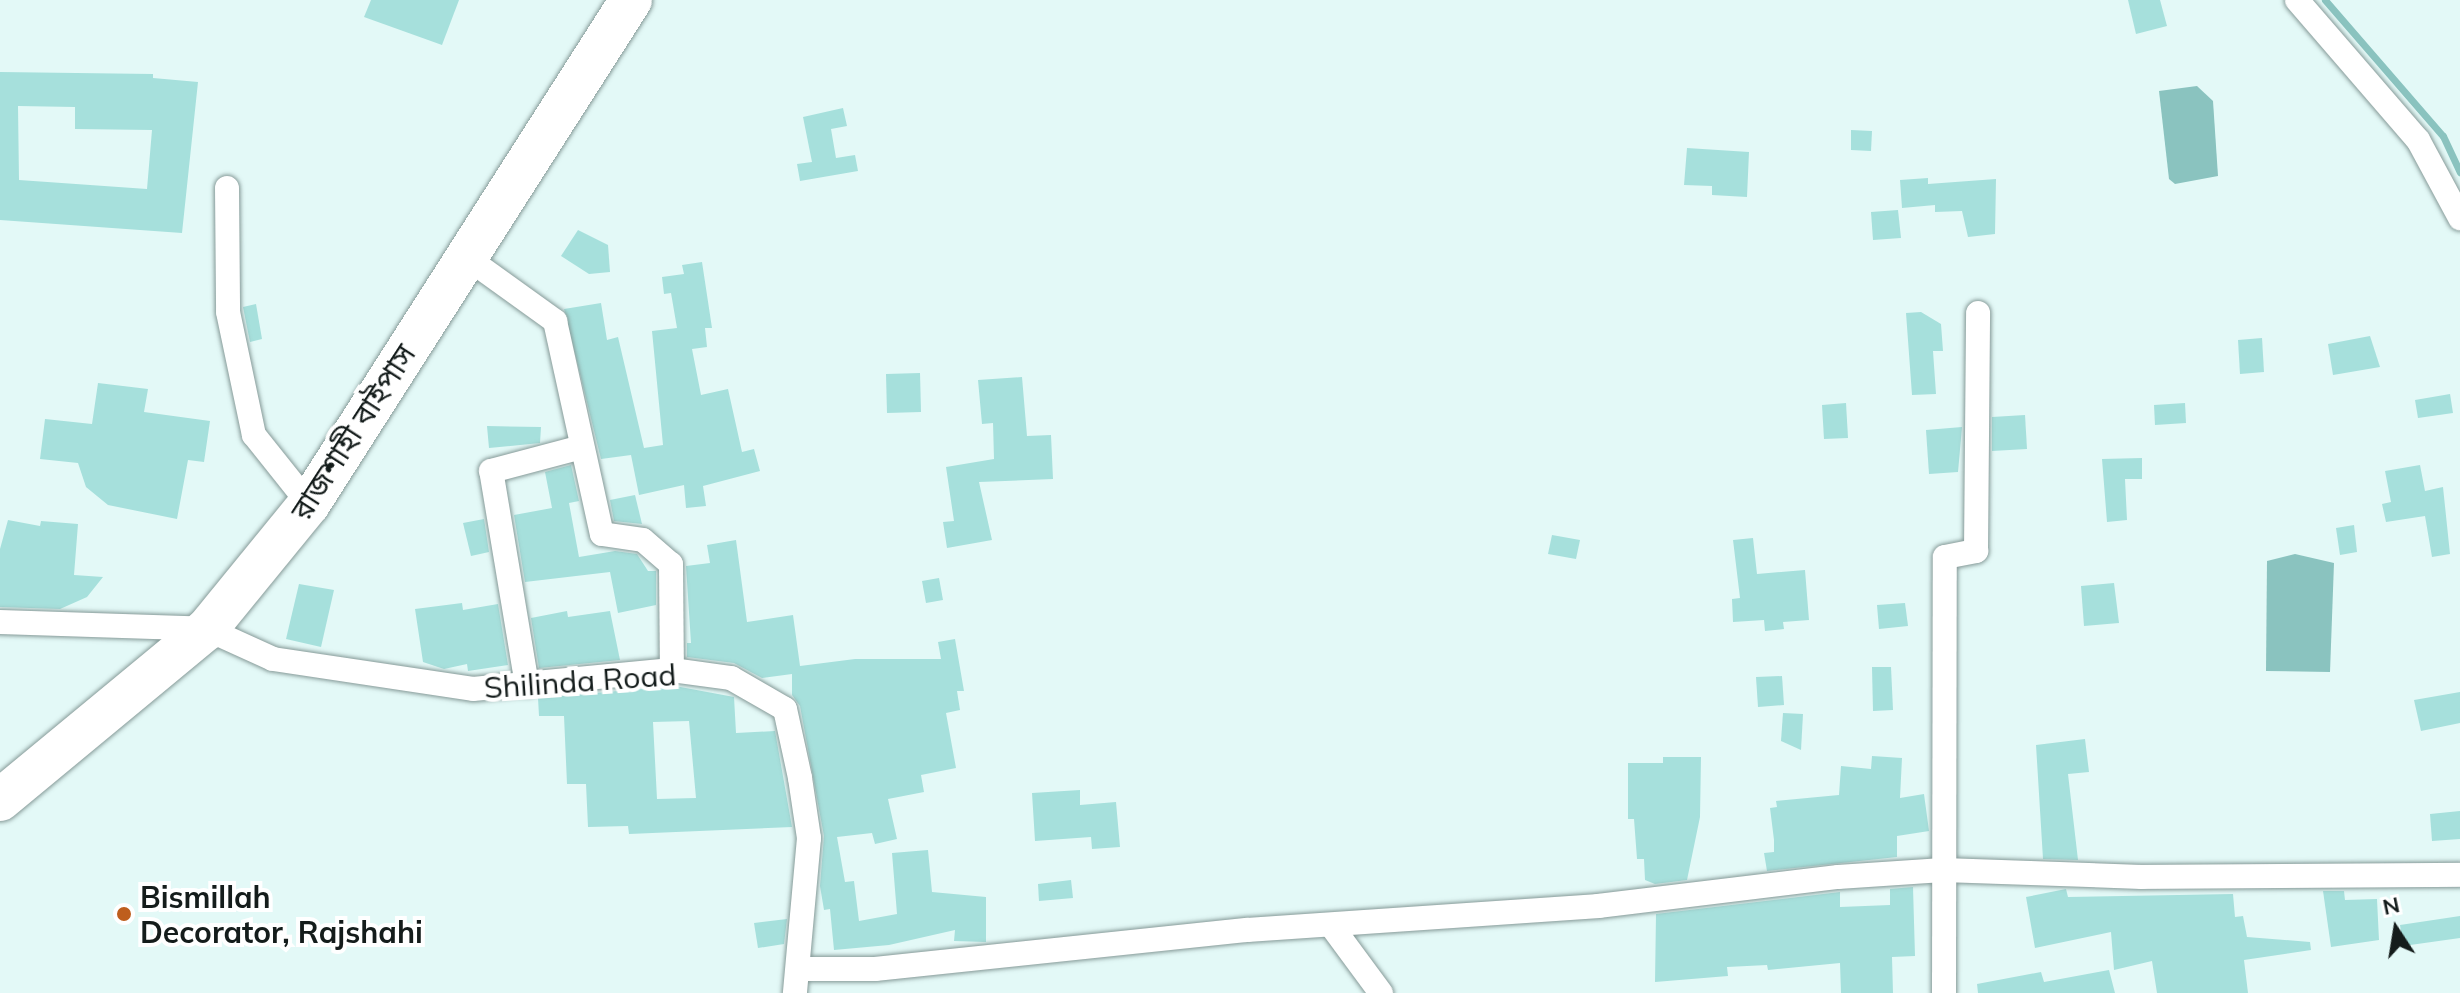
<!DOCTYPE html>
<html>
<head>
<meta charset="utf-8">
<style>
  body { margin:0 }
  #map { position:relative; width:2460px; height:993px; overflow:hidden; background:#e3f9f7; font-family:Mulish,"Noto Sans Bengali",sans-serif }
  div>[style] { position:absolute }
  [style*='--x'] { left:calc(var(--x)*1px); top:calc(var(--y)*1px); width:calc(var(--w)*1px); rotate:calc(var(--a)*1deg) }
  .water>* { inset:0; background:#8ac3bf }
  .stream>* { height:7px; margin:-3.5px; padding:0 3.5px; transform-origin:3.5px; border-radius:3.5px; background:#8ac3bf }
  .building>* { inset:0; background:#a6e0dc }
  .roads { filter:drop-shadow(0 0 2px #869a98) drop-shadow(0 0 2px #869a98) }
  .minor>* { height:24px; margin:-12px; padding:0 12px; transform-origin:12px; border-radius:12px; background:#fff }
  .trunk>* { height:42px; margin:-21px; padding:0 21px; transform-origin:21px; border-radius:21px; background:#fff }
  .dots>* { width:22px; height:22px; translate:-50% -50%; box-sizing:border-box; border:4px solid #fff; border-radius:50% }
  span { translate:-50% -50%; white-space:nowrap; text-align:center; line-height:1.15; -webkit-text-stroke:8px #fff; paint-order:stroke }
  .street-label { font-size:30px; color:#141c1b }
  .poi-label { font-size:30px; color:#141c1b; font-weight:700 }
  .left { translate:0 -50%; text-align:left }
  .north { position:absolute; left:2356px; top:889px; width:80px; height:80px; -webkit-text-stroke:6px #fff; paint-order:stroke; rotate:348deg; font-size:22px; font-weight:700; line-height:32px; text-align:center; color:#141c1b }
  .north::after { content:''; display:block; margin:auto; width:28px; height:36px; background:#141c1b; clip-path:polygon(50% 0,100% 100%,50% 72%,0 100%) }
</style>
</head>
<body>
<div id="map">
  <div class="water">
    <i style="clip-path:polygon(2197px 86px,2213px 101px,2218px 176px,2175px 184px,2169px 179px,2159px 91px)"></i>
    <i style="clip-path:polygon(2295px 554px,2334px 563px,2330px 672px,2266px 671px,2267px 561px)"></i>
  </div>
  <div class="stream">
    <i style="--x:2325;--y:0;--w:180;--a:49.1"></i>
    <i style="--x:2443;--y:136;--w:40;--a:65"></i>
  </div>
  <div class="building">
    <i style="clip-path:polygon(371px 0,459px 0,442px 45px,364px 17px)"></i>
    <i style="clip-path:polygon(2128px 0,2160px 0,2167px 26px,2136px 34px)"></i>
    <i style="clip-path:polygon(evenodd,0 72px,153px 74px,153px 78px,198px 82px,182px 233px,0 220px,0 72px,18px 106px,75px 107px,75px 129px,152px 130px,147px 189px,19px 180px,18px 106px)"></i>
    <i style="clip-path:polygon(843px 108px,847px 126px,831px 129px,836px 158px,855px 155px,858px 171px,800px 181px,797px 164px,812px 162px,803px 117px)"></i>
    <i style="clip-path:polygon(1851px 130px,1872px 131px,1871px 151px,1851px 150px)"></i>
    <i style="clip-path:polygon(1687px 148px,1749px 152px,1747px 197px,1712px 195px,1712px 186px,1684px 185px)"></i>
    <i style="clip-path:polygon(1928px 178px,1928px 184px,1996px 179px,1995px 234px,1968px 237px,1962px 211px,1935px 212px,1935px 205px,1902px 208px,1900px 180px)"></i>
    <i style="clip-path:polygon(1898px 210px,1901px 238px,1873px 240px,1871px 212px)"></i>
    <i style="clip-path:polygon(578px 230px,608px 245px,610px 272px,589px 274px,561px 256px)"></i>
    <i style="clip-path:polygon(702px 262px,712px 328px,705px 328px,707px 347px,692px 349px,701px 395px,728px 389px,742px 452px,754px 449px,760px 471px,703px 486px,706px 506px,686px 508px,684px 485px,639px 495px,631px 455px,601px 459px,564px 309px,601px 303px,607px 340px,618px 337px,644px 448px,663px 445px,652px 331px,677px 328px,671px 293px,664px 294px,662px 277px,684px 274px,682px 265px)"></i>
    <i style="clip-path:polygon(256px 304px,262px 339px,250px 342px,243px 307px)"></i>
    <i style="clip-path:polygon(1921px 312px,1941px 324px,1943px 351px,1933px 351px,1936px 394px,1912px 395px,1906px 313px)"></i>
    <i style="clip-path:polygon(2370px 336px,2380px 367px,2333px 375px,2328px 344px)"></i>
    <i style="clip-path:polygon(2262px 338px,2264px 372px,2240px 374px,2238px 340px)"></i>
    <i style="clip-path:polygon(920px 373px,921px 412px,887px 413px,886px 374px)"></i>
    <i style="clip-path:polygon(1022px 377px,1027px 436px,1051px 435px,1053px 479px,979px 482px,992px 540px,947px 548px,943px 522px,954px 521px,946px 467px,994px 459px,993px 423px,982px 424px,978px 380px)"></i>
    <i style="clip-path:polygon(98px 383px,148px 389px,144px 412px,210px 421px,204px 462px,188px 460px,177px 519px,108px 505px,86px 487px,78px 463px,40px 459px,45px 419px,92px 424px)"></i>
    <i style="clip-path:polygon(2450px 394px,2453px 413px,2418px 418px,2415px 400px)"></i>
    <i style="clip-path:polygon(1846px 403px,1848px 438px,1824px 439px,1822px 405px)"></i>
    <i style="clip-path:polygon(2185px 403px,2186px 423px,2155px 425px,2154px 405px)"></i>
    <i style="clip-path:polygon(2025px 415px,2027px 449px,1992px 451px,1992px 417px)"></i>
    <i style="clip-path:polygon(487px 426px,541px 427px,540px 443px,489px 448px)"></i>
    <i style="clip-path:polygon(1962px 427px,1958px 472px,1929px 474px,1926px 430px)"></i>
    <i style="clip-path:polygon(2142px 458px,2142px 479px,2125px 479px,2127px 520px,2107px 522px,2102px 459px)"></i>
    <i style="clip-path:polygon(571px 465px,579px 501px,569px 503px,579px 557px,615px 551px,637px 554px,648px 571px,656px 571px,656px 605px,618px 613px,610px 572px,525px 582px,514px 515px,552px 508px,545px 472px)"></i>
    <i style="clip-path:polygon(2420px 465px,2425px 491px,2443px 487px,2450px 554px,2432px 557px,2425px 516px,2386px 522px,2382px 504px,2391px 502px,2385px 471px)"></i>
    <i style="clip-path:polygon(635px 495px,642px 524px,614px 521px,610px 500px)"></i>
    <i style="clip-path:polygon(484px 519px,489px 552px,471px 556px,463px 523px)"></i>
    <i style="clip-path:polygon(8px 520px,40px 526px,41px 521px,78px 524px,74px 575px,103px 577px,87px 597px,60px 609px,0 607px,0 549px)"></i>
    <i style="clip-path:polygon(2354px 525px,2357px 552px,2340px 555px,2336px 528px)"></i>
    <i style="clip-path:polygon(1552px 535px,1580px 540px,1576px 559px,1548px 554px)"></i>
    <i style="clip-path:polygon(1753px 538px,1757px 574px,1805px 570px,1809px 620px,1783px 622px,1784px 629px,1765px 631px,1764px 620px,1733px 622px,1732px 599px,1740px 598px,1733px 540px)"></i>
    <i style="clip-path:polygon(736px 540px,747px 622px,793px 615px,800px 666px,855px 659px,941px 659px,938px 642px,955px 639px,964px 691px,957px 691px,960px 710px,946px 713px,956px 768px,921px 775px,924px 792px,888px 799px,897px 839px,875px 844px,872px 833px,837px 837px,845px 882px,854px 881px,859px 921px,897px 914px,892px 853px,928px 850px,932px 892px,986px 897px,986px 942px,954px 941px,955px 930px,889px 945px,834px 950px,830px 909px,824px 910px,820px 886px,824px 836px,800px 706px,792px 695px,792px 674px,762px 678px,734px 663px,687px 657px,687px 643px,691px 643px,686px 566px,710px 563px,707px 545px)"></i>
    <i style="clip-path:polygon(939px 578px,943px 600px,926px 603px,922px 581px)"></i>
    <i style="clip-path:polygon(2114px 583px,2119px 623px,2084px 626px,2081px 586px)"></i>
    <i style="clip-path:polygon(299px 584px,334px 590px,321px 647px,286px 639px)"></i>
    <i style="clip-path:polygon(462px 603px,463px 610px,498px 604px,508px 665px,468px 671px,467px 664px,444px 669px,423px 662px,415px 609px)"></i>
    <i style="clip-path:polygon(1905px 603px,1908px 626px,1879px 629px,1877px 605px)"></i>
    <i style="clip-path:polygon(567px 611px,568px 617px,610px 611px,620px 660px,539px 668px,531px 618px)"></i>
    <i style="clip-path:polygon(1872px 667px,1891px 667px,1893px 710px,1873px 711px)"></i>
    <i style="clip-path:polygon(1782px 676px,1784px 705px,1758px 707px,1756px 677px)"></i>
    <i style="clip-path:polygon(evenodd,675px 686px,734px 697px,736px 733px,775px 731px,792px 827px,629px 834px,628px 826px,588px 827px,586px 784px,567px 784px,564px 716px,539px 716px,538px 698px,675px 686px,689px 721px,696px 798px,657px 799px,653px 722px,689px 721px)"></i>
    <i style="clip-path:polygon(2460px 692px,2460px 723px,2421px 731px,2414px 700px)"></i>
    <i style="clip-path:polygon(1783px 713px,1803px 714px,1801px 750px,1781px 741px)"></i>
    <i style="clip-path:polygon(2085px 739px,2089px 772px,2068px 774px,2078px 860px,2043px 859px,2036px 745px)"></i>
    <i style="clip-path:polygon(1872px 756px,1902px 758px,1900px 798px,1924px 794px,1929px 831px,1897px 836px,1897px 857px,1767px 871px,1764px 853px,1774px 852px,1774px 840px,1770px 808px,1777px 807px,1776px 801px,1839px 795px,1841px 766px,1871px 769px)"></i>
    <i style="clip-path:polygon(1663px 757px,1701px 757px,1700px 817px,1687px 880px,1655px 884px,1645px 880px,1644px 859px,1637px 859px,1634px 819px,1628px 819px,1628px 763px,1663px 763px)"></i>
    <i style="clip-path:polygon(1080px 790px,1080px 805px,1116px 802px,1120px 847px,1092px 849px,1091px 837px,1035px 841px,1032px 793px)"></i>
    <i style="clip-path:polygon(2460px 811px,2460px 839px,2432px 841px,2430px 814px)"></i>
    <i style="clip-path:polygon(1071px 880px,1073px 898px,1039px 901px,1038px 884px)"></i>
    <i style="clip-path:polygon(1913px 887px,1915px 956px,1892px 957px,1893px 993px,1841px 993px,1840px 963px,1768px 970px,1767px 965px,1727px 967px,1728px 976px,1655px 982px,1656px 914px,1840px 892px,1840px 907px,1890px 905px,1890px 889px)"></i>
    <i style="clip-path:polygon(2066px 889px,2068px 897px,2233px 894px,2235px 917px,2243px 916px,2247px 937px,2310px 942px,2311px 950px,2244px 960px,2248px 993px,2157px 993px,2152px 961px,2114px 970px,2111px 932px,2035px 948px,2026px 897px)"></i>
    <i style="clip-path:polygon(2323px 891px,2344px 891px,2345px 900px,2377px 899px,2379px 940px,2331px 947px)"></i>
    <i style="clip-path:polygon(2460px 916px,2460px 938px,2403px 946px,2400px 925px)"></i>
    <i style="clip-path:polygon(787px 919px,784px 944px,758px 948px,754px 923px)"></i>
    <i style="clip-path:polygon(2109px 970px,2115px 993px,1978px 993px,1977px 984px,2041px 972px,2044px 982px)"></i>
  </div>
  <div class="roads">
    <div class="minor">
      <i style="--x:2297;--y:0;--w:185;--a:49.2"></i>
      <i style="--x:2418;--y:140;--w:89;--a:61.7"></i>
      <i style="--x:227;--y:188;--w:124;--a:89.5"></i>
      <i style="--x:228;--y:312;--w:126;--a:78.1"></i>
      <i style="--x:254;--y:435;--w:88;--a:51.4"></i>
      <i style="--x:466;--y:257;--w:110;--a:35.7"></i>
      <i style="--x:555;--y:321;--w:218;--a:77.6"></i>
      <i style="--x:602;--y:534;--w:41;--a:8.3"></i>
      <i style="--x:643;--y:540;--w:37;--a:41"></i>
      <i style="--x:671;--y:564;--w:106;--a:89.5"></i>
      <i style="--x:0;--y:622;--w:207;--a:1.9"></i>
      <i style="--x:207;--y:629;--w:72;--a:24.4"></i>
      <i style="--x:273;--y:659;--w:202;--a:8.5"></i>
      <i style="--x:473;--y:689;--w:200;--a:-5.5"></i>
      <i style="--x:672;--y:670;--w:60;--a:7.7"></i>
      <i style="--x:731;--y:678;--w:62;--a:29.9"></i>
      <i style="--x:785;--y:709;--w:71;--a:77.7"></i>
      <i style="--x:800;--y:778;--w:61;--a:81.5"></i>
      <i style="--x:809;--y:838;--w:156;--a:95.2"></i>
      <i style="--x:527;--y:685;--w:217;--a:-99.5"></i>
      <i style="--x:491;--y:471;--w:94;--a:-14.8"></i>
      <i style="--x:1333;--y:928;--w:81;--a:53.6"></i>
      <i style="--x:799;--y:969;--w:76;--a:0"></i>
      <i style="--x:875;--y:969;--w:375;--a:-6"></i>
      <i style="--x:1248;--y:930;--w:351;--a:-3.9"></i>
      <i style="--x:1598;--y:906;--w:242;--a:-6.9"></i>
      <i style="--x:1838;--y:877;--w:105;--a:-3.8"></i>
      <i style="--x:1943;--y:870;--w:199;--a:2"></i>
      <i style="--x:2142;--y:877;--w:318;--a:-0.4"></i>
      <i style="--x:1944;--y:993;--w:436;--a:-89.9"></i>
      <i style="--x:1945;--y:557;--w:32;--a:-11"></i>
      <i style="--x:1976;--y:551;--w:238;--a:-89.5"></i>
    </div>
    <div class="trunk">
      <i style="--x:0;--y:800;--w:268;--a:-39.6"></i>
      <i style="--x:207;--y:629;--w:161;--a:-50.8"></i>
      <i style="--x:309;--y:504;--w:598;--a:-57.43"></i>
    </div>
  </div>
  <div class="dots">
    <i style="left:124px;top:914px;background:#be5e1d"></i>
  </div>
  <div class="street-label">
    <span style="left:353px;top:432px;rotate:-57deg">রাজশাহী বাইপাস</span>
    <span style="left:580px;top:681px;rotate:-4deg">Shilinda Road</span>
  </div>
  <div class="poi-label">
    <span class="left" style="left:140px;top:914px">Bismillah<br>Decorator, Rajshahi</span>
  </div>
  <div class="north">N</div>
</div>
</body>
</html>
